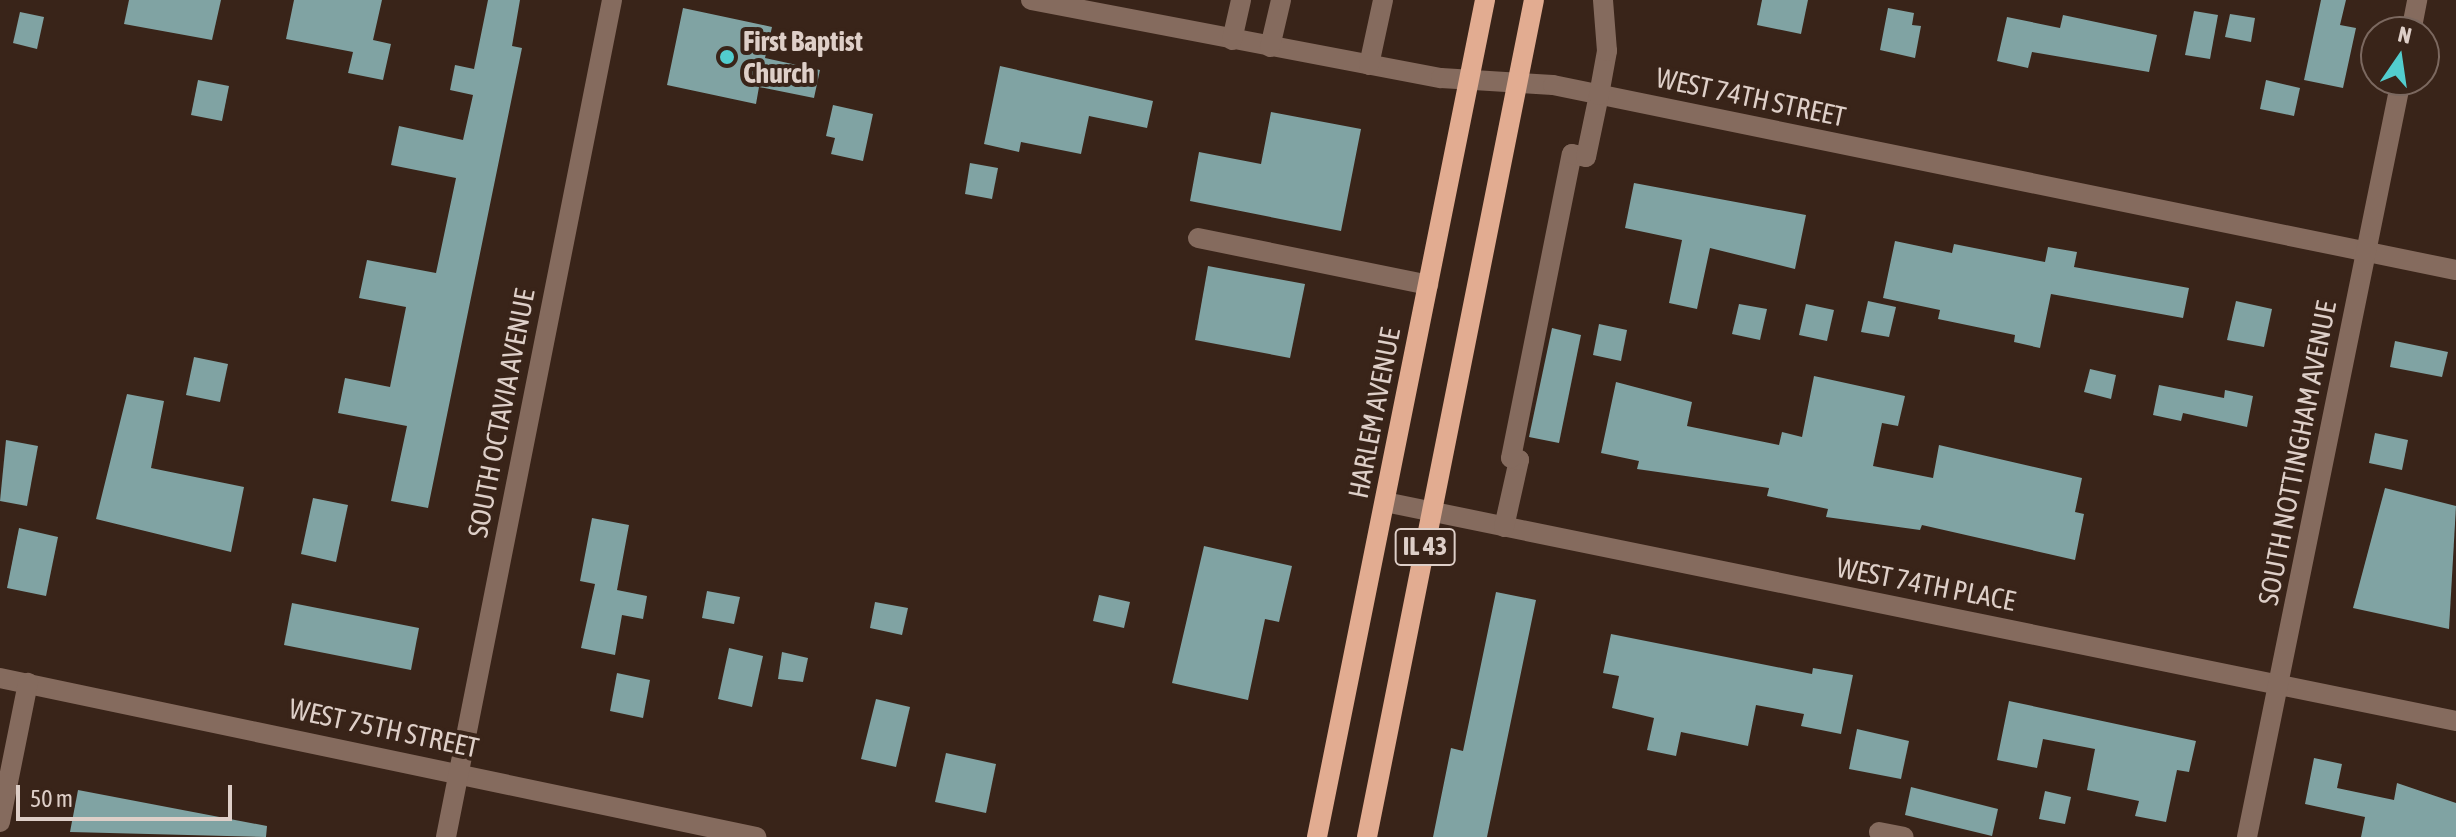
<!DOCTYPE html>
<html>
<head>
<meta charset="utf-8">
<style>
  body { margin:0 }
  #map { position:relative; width:2456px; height:837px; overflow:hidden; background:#392419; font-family:"Asap Condensed",sans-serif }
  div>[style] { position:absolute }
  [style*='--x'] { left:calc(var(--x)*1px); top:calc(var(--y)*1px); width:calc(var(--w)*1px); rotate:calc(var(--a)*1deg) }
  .building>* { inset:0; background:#80a3a3 }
  .minor>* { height:20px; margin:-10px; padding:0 10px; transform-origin:10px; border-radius:10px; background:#856b5e }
  .major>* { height:20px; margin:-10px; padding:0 10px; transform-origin:10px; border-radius:10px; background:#e2ac91 }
  .dots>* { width:22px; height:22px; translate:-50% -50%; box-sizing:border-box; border:4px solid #392419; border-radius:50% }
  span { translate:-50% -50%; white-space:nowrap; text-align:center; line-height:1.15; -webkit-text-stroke:8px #392419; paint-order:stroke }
  .shield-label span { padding:2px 6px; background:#392419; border:2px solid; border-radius:6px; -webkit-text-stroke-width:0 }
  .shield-label { font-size:26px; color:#decfc8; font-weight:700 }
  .poi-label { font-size:28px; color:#decfc8; font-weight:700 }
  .left { translate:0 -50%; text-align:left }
  .street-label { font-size:28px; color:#decfc8 }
  .north { position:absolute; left:2360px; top:16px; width:80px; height:80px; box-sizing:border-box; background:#392419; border:2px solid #7b685f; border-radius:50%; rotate:13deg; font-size:22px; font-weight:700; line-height:32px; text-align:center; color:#decfc8 }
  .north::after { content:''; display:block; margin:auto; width:28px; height:36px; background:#52cdce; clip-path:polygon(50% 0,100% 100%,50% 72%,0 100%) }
  .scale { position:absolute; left:16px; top:785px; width:216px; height:36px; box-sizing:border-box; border:4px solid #decfc8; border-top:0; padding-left:10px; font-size:24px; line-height:28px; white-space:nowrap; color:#decfc8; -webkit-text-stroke:6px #392419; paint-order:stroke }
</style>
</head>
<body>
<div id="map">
  <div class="building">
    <i style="clip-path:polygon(129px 0,221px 0,212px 40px,124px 24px)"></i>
    <i style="clip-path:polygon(294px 0,382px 0,373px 40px,391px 44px,383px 80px,348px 73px,353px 52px,286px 39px)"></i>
    <i style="clip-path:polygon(488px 0,520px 0,512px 46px,522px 48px,428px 508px,391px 501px,407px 426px,338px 413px,345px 378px,390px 387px,406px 307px,359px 298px,367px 260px,436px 273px,456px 178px,391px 165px,399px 126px,463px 140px,473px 95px,450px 90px,455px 65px,474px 69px)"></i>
    <i style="clip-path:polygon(1762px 0,1808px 0,1801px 34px,1757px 25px)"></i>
    <i style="clip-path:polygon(2321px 0,2346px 0,2340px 25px,2356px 28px,2343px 88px,2304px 80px)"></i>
    <i style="clip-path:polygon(683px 8px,772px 27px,765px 58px,820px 70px,814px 98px,759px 87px,756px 104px,667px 85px)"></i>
    <i style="clip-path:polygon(1888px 8px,1914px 13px,1912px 25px,1921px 26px,1915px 58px,1880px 50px)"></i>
    <i style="clip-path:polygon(2194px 11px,2218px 15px,2210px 59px,2185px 55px)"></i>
    <i style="clip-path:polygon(20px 12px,44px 17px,37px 49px,13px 43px)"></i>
    <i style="clip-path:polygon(2230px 14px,2255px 18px,2251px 42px,2225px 37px)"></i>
    <i style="clip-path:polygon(2063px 15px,2157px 35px,2149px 72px,2032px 52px,2028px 68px,1997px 61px,2007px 17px,2060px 28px)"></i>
    <i style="clip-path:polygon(1000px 66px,1153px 101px,1147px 128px,1089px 116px,1081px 154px,1021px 142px,1019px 152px,984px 144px)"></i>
    <i style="clip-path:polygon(198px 80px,229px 86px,222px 121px,191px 115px)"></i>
    <i style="clip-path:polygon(2266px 80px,2300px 88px,2294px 116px,2260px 109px)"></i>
    <i style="clip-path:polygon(833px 105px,873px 114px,863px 161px,831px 154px,835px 138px,826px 136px)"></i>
    <i style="clip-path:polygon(1271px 112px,1361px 129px,1341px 231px,1190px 201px,1199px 152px,1261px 164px)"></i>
    <i style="clip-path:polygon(970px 163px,998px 168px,992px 199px,965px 194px)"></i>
    <i style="clip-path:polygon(1634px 183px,1806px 215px,1795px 269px,1710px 248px,1697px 309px,1669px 303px,1682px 240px,1625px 228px)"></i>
    <i style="clip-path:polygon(1895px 241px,1952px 253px,1954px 244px,2045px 262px,2048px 247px,2077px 252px,2074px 267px,2189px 288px,2183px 318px,2051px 294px,2040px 348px,2014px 342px,2015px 335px,1938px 319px,1940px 310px,1883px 298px)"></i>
    <i style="clip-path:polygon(1208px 266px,1305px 284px,1290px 358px,1195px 340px)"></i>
    <i style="clip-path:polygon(1868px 301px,1896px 307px,1889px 337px,1861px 332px)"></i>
    <i style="clip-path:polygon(2236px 301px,2272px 309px,2264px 347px,2227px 340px)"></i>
    <i style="clip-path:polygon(1739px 304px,1767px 309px,1760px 340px,1732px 334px)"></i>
    <i style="clip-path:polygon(1806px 304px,1834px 310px,1827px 341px,1799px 335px)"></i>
    <i style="clip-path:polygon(1599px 324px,1627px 330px,1621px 361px,1593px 355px)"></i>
    <i style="clip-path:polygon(1552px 328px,1581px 335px,1559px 443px,1529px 437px)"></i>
    <i style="clip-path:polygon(2395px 341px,2448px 352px,2442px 377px,2390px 367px)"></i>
    <i style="clip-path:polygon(194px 357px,228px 364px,220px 402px,186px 395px)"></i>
    <i style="clip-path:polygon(2090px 369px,2116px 375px,2111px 399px,2084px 392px)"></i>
    <i style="clip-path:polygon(1814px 376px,1905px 396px,1898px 426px,1882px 423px,1873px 466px,1933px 478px,1939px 445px,2082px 478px,2075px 512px,2084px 514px,2075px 560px,1922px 525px,1920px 530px,1826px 517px,1828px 509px,1767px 496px,1769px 488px,1637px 469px,1639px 461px,1601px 453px,1616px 382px,1692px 402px,1687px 426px,1779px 445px,1782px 432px,1802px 437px)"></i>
    <i style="clip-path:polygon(2159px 385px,2224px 398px,2225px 390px,2253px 396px,2247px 427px,2183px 413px,2181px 421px,2153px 415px)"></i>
    <i style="clip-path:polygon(127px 394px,164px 401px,151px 468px,244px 487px,231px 552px,96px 519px)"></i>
    <i style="clip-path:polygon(2375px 433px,2408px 440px,2402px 470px,2369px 463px)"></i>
    <i style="clip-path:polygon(6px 440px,38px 446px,27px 506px,0 501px)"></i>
    <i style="clip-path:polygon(2385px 488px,2456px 506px,2449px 629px,2353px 608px)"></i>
    <i style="clip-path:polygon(313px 498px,348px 505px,336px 562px,301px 554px)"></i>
    <i style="clip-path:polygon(592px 518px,629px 525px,617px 590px,647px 596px,643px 619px,622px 615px,615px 655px,581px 648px,595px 584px,580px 581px)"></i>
    <i style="clip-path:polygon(19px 528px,58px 537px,46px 596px,7px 588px)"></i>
    <i style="clip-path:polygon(1204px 546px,1292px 566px,1279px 622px,1265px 619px,1248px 700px,1172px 683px)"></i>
    <i style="clip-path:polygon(707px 591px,740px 597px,734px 624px,702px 618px)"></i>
    <i style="clip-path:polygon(1496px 592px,1536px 600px,1487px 837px,1433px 837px,1451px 748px,1463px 751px)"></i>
    <i style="clip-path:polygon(1099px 595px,1130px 602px,1124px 628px,1093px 621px)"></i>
    <i style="clip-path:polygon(875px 602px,908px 608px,902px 635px,870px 628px)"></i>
    <i style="clip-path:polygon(292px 603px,419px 628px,411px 670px,284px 645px)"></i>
    <i style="clip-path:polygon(1611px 634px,1812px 674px,1813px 668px,1853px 675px,1841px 734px,1801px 726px,1804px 714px,1756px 705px,1748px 746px,1681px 732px,1676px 756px,1647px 750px,1654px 718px,1612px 708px,1619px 676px,1603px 673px)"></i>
    <i style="clip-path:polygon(729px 648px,763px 656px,752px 707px,718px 699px)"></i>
    <i style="clip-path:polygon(782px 652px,808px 658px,803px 682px,778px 679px)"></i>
    <i style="clip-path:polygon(617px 673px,650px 680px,643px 718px,610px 711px)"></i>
    <i style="clip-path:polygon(876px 699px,910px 707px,896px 767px,861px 759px)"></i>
    <i style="clip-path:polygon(2009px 701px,2196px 741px,2189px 772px,2177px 770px,2166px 822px,2135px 816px,2139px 801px,2087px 790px,2095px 749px,2043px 739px,2037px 768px,1997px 760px)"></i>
    <i style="clip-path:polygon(1857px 729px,1909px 741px,1901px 779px,1849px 769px)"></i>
    <i style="clip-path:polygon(946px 753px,996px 764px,986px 813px,935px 802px)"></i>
    <i style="clip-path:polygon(2314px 758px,2342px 764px,2337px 788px,2394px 800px,2397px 783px,2456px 803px,2456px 837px,2361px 837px,2365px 817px,2305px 804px)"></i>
    <i style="clip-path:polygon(1911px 787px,1998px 809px,1992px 836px,1905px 815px)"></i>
    <i style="clip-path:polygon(78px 790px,267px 826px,266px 837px,70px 832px)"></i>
    <i style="clip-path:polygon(2045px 791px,2071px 797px,2065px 824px,2039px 819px)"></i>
  </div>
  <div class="minor">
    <i style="--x:1031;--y:0;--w:417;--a:10.8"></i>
    <i style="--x:1441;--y:78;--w:112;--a:3.6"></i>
    <i style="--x:1553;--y:85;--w:922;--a:11.58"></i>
    <i style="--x:2411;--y:32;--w:33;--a:-79"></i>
    <i style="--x:1232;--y:40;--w:41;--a:-77.3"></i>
    <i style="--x:1270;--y:47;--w:48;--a:-76.8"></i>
    <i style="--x:1369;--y:65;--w:66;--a:-77.8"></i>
    <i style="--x:1198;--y:238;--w:235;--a:11.5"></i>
    <i style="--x:1385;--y:502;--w:1093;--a:11.56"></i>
    <i style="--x:1504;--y:527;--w:69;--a:-77.4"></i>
    <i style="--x:1519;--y:460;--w:8;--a:-166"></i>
    <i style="--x:1511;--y:458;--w:310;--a:-78.7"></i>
    <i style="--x:1572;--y:154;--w:14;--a:12"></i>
    <i style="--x:1586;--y:157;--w:63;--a:-78.2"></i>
    <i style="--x:1599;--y:95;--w:45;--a:-79.7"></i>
    <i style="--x:1607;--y:51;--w:51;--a:-94.5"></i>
    <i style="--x:0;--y:678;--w:773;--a:11.88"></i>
    <i style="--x:0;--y:822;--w:142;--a:-78.6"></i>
    <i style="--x:1879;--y:832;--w:25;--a:11"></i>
    <i style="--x:446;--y:837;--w:853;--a:-78.78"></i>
    <i style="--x:2247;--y:837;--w:773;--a:-78.5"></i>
  </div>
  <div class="major">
    <i style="--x:1317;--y:837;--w:854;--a:-78.65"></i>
    <i style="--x:1367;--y:837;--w:853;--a:-78.72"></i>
  </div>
  <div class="dots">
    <i style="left:727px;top:57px;background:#52cdce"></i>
  </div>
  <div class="shield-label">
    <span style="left:1425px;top:547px">IL 43</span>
  </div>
  <div class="poi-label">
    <span class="left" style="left:743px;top:57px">First Baptist<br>Church</span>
  </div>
  <div class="street-label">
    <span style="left:1751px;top:97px;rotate:12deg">WEST 74TH STREET</span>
    <span style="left:501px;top:413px;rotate:-79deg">SOUTH OCTAVIA AVENUE</span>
    <span style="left:1374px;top:413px;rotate:-79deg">HARLEM AVENUE</span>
    <span style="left:2297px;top:453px;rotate:-79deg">SOUTH NOTTINGHAM AVENUE</span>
    <span style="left:1926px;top:584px;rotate:11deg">WEST 74TH PLACE</span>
    <span style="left:384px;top:728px;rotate:12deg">WEST 75TH STREET</span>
  </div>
  <div class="north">N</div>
  <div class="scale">50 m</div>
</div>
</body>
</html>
